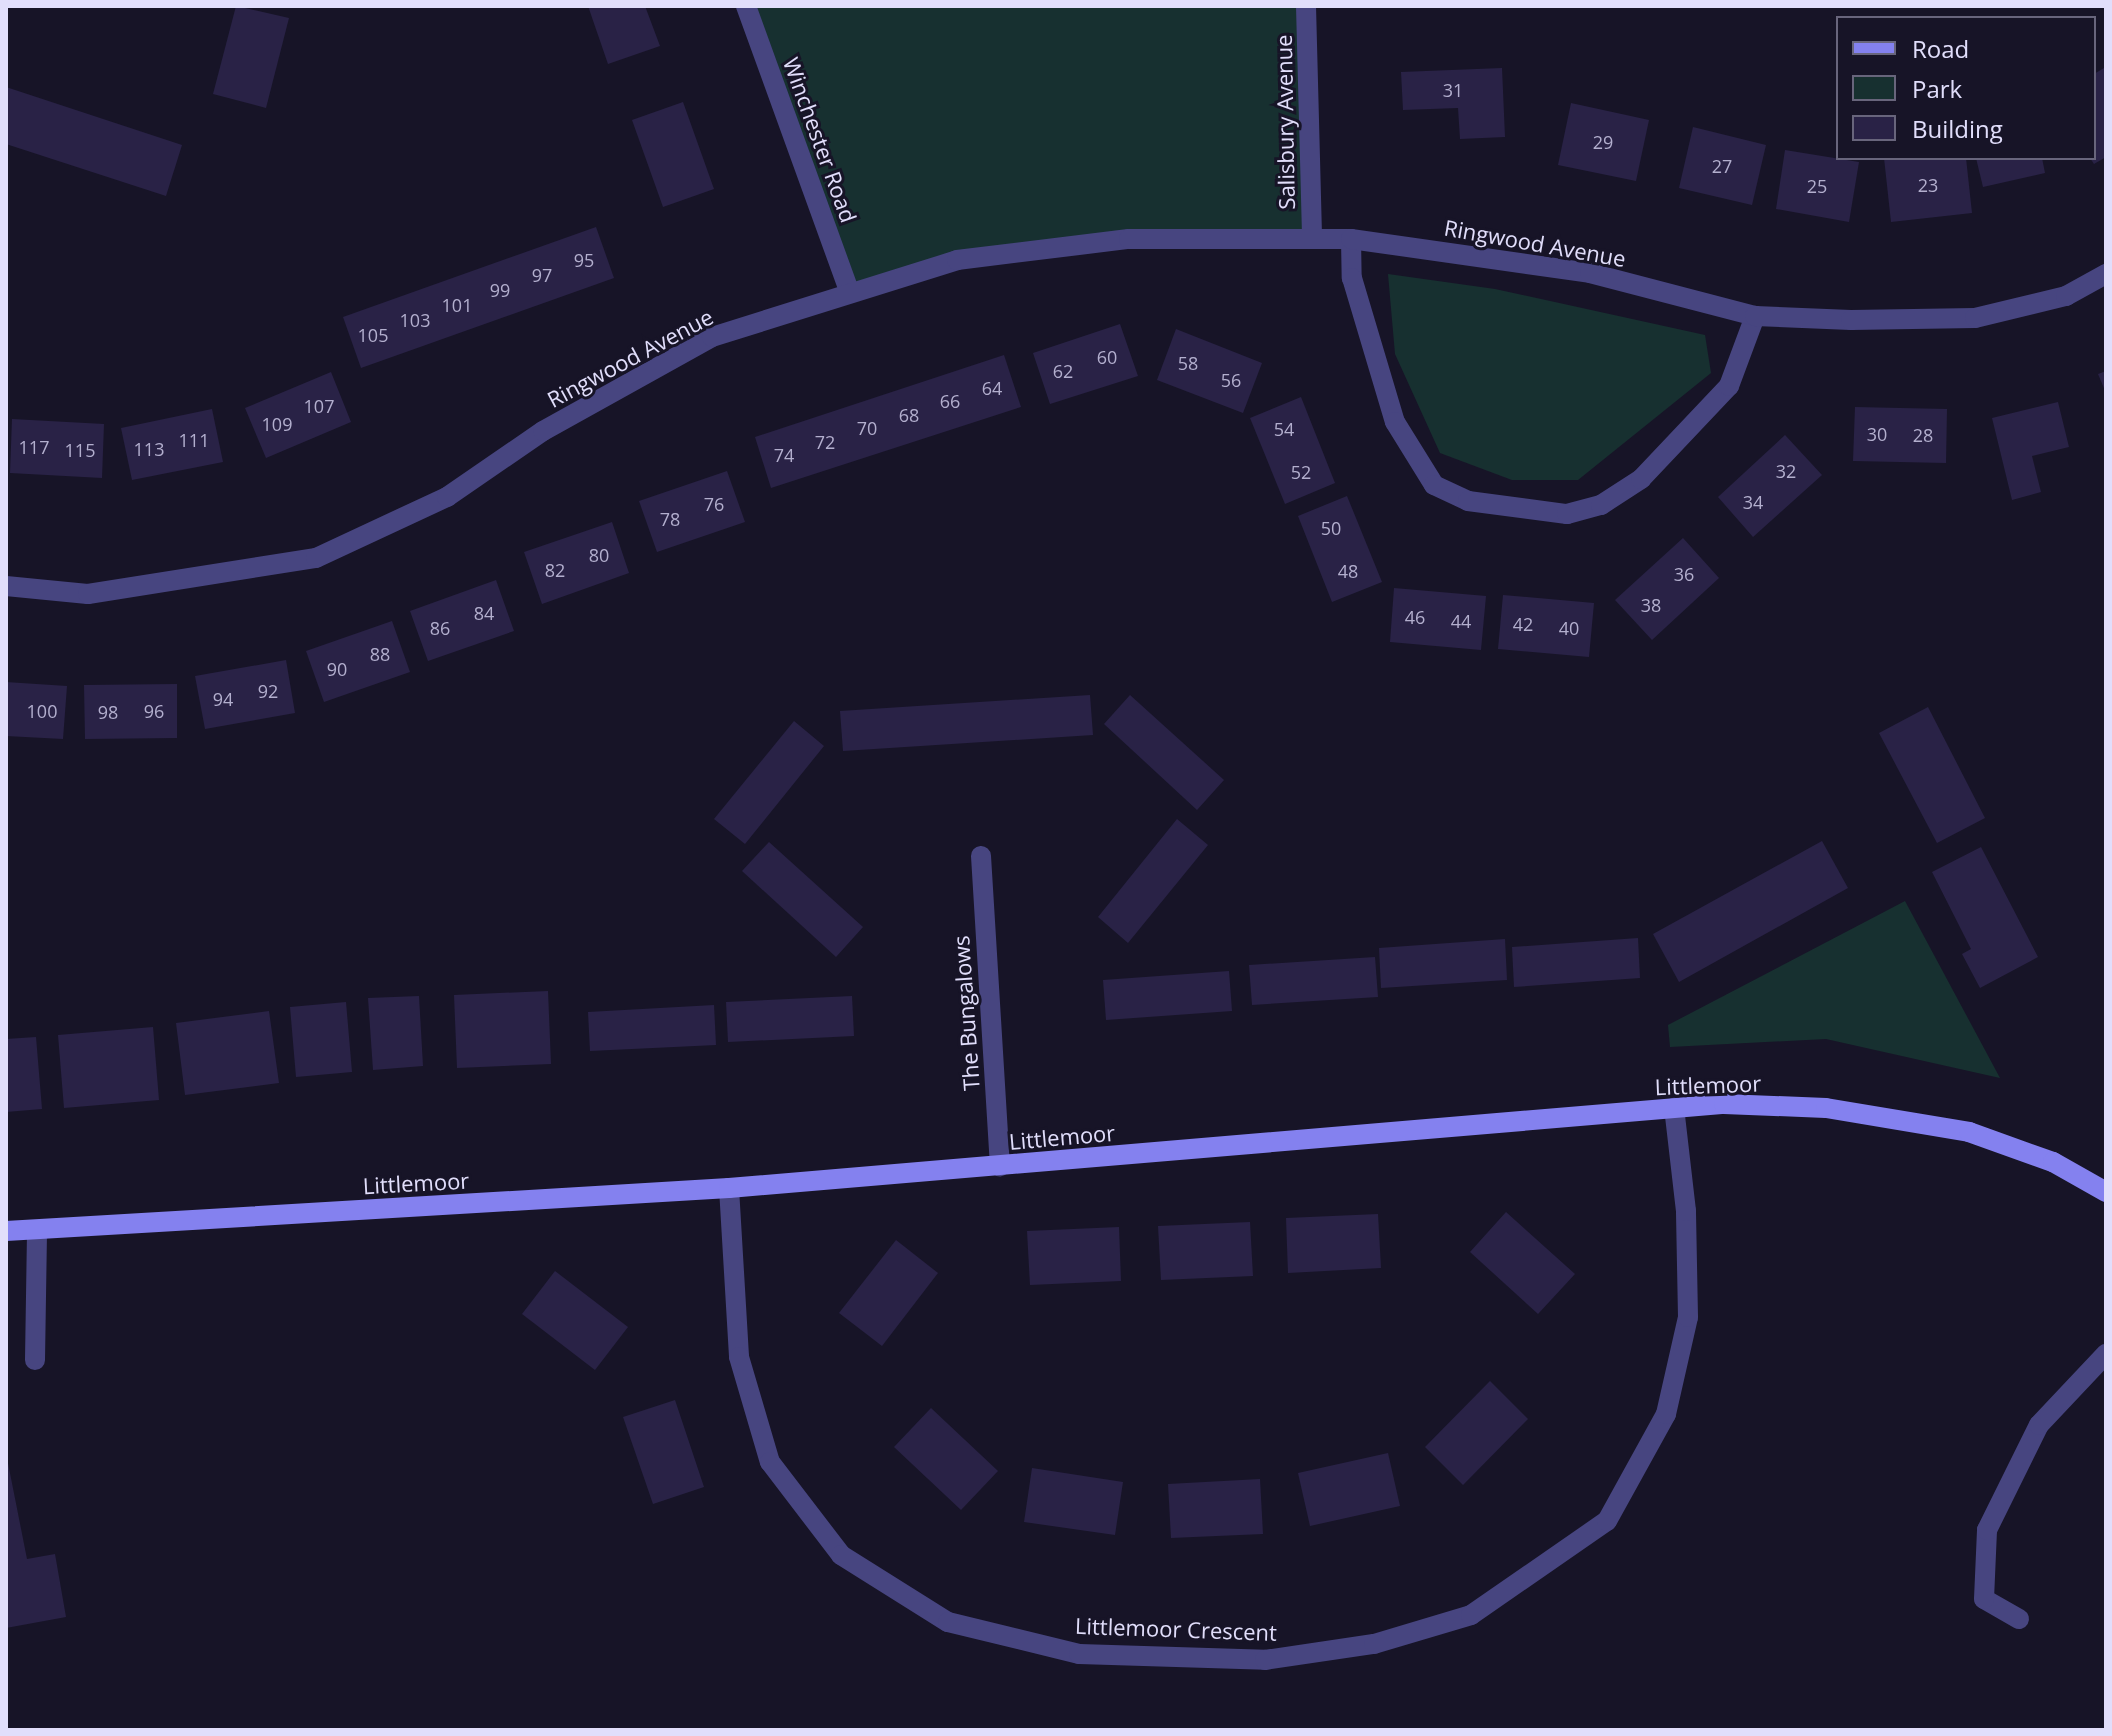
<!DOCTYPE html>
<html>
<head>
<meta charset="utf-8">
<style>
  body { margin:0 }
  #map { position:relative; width:2112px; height:1736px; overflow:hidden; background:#171427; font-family:"Open Sans",sans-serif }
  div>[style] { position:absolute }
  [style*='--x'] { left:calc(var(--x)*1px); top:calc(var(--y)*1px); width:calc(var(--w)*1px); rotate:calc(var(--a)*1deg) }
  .green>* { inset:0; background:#173030 }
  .building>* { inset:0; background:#292246 }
  .service>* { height:20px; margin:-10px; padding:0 10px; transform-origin:10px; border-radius:10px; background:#474580 }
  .minor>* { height:20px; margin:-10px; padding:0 10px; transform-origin:10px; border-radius:10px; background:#474580 }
  .secondary>* { height:20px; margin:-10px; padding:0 10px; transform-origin:10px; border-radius:10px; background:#8481ef }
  span { translate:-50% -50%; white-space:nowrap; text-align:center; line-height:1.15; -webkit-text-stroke:6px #171427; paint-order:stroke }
  .number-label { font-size:18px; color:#b3afce }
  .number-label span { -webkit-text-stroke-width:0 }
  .street-label { font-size:22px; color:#e1defb }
  .frame { position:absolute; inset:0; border:8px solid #e1defb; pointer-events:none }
  .legend { position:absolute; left:1836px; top:16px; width:260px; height:144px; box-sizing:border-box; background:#171427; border:2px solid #68657c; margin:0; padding:10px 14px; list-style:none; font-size:24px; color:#e1defb }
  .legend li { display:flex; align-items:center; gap:16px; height:40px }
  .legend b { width:40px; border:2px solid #68657c }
</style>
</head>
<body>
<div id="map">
  <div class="green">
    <i style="clip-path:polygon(746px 6px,1306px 6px,1312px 237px,1055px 246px,849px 291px)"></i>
    <i style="clip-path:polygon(1388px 274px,1495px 289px,1705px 335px,1711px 373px,1578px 480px,1512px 480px,1440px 453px,1395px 354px)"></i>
    <i style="clip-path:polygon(1905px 901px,2000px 1078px,1826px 1039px,1670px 1047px,1668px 1025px)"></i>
  </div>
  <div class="building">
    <i style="clip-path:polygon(236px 6px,289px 18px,266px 108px,213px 94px)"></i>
    <i style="clip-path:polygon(588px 6px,645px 6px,660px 46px,608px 64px)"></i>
    <i style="clip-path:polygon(1502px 68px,1505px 137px,1460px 139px,1458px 108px,1403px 110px,1401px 72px)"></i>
    <i style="clip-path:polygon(2104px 68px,2106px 157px,2094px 164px,2090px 158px,2094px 74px)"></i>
    <i style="clip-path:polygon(6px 87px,182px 145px,166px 196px,6px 144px)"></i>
    <i style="clip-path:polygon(683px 102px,714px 189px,663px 207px,632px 120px)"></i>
    <i style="clip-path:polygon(1571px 103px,1649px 120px,1636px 181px,1558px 165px)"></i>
    <i style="clip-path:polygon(1693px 127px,1766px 145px,1752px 205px,1679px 188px)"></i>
    <i style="clip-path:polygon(1785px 150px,1859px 162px,1849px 222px,1776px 209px)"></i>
    <i style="clip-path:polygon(1884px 158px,1966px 158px,1972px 213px,1891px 222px)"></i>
    <i style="clip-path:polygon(1976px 158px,2042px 158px,2045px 173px,1983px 187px)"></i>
    <i style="clip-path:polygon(596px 227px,614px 278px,361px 368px,343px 317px)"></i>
    <i style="clip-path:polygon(1120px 324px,1138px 376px,1050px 404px,1033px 353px)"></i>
    <i style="clip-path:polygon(1176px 329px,1262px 363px,1243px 413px,1157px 380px)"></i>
    <i style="clip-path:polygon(1004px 355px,1021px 407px,771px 488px,755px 437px)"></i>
    <i style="clip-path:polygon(2106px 371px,2106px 393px,2098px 374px)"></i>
    <i style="clip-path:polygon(331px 372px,351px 422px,266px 458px,245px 408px)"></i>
    <i style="clip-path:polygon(1301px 397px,1335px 483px,1285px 504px,1250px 418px)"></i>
    <i style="clip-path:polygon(2058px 402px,2069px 447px,2032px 456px,2041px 492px,2012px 500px,1992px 418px)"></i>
    <i style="clip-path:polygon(1855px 407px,1947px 409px,1946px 463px,1853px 461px)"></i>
    <i style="clip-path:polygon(212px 409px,223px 462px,132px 480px,121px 428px)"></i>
    <i style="clip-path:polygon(12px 419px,104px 424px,102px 478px,10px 473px)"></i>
    <i style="clip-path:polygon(1785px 435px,1822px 475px,1753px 537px,1718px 497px)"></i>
    <i style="clip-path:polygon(727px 471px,745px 522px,657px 552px,639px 501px)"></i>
    <i style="clip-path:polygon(1347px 496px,1382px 582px,1332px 602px,1298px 516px)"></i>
    <i style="clip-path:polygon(612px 522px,629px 573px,542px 604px,524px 552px)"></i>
    <i style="clip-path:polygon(1683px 538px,1719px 578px,1652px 640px,1615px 600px)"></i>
    <i style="clip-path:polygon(496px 580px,514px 631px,428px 661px,410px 611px)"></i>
    <i style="clip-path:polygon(1394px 588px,1486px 596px,1481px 650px,1390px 642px)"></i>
    <i style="clip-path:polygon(1503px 595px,1594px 603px,1589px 657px,1498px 649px)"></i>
    <i style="clip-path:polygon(392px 621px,410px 672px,324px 702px,306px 651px)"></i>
    <i style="clip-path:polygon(286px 660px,295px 713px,205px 729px,195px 676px)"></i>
    <i style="clip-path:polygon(6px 682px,67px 686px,63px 739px,6px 736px)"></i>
    <i style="clip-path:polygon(177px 684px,177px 738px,85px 739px,84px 685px)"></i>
    <i style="clip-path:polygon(1090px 695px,1093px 735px,843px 751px,840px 711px)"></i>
    <i style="clip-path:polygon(1130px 695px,1224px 780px,1197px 810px,1104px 724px)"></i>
    <i style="clip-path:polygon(1928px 707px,1985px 818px,1937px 843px,1879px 733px)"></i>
    <i style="clip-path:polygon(794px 721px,824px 746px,745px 844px,714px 819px)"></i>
    <i style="clip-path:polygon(1177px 819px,1208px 845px,1128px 943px,1098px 917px)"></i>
    <i style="clip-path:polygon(1822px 841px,1848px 888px,1679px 982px,1653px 934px)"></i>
    <i style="clip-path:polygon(769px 842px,863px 927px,836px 957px,742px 871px)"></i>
    <i style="clip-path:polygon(1981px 847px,2038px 957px,1980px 988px,1962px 954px,1971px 949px,1932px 872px)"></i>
    <i style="clip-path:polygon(1638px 938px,1640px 978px,1514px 987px,1512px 947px)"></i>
    <i style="clip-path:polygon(1505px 939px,1507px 980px,1381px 988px,1379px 948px)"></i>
    <i style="clip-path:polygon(1375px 957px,1378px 997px,1252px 1005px,1249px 965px)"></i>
    <i style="clip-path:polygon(1229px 971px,1232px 1011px,1106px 1020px,1103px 980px)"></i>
    <i style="clip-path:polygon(548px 991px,551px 1064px,457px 1068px,454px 995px)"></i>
    <i style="clip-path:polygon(419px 996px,423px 1066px,373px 1070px,368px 998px)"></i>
    <i style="clip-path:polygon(852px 996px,854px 1036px,728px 1042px,726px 1002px)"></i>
    <i style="clip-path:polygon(346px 1002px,352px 1072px,296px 1077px,290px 1007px)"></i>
    <i style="clip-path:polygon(714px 1005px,716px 1045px,590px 1051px,588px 1012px)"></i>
    <i style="clip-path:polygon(269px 1011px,279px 1083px,185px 1095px,176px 1023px)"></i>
    <i style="clip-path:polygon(153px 1027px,159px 1100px,64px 1108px,58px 1035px)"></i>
    <i style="clip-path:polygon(36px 1037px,42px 1109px,6px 1112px,6px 1039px)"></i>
    <i style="clip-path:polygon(1506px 1212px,1575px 1274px,1538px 1314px,1470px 1252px)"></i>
    <i style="clip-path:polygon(1378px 1214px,1381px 1268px,1288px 1273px,1286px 1218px)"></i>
    <i style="clip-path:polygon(1250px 1222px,1253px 1276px,1161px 1280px,1158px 1226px)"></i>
    <i style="clip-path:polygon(1119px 1227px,1121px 1281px,1030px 1285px,1027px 1231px)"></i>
    <i style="clip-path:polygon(896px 1240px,938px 1273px,882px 1346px,839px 1313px)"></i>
    <i style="clip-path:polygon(555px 1271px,628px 1327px,595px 1370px,522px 1314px)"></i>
    <i style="clip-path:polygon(1490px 1381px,1528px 1419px,1463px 1485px,1425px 1447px)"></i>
    <i style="clip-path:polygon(675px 1400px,704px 1487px,653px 1504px,623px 1417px)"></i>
    <i style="clip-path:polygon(931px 1408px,998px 1471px,961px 1510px,894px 1447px)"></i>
    <i style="clip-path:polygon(6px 1453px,27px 1559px,55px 1554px,66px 1617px,6px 1628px)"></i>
    <i style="clip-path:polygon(1388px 1453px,1400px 1506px,1310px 1526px,1298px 1473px)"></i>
    <i style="clip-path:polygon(1032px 1468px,1123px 1482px,1115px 1535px,1024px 1522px)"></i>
    <i style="clip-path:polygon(1260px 1479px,1263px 1534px,1171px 1538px,1168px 1484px)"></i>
  </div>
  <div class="service">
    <i style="--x:35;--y:1360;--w:130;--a:-89.1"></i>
  </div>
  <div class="minor">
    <i style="--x:746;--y:6;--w:303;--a:70.1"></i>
    <i style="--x:1306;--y:6;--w:231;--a:88.5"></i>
    <i style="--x:1351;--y:239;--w:39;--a:89"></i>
    <i style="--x:1352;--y:278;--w:150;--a:73.4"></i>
    <i style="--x:1395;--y:422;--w:74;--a:58.2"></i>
    <i style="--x:1434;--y:485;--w:38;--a:25"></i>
    <i style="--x:1468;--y:501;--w:100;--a:7.5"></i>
    <i style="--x:1567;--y:514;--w:35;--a:-15"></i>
    <i style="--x:1601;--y:505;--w:48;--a:-33"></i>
    <i style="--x:1641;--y:479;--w:128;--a:-46.6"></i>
    <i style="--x:1729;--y:386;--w:75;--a:-69.6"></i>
    <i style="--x:6;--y:586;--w:82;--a:5.6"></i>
    <i style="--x:88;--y:594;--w:231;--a:-9"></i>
    <i style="--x:316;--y:558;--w:145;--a:-25"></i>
    <i style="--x:447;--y:497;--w:116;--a:-34.5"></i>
    <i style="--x:543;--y:431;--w:193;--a:-29.1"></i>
    <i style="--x:712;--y:337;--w:257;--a:-17.4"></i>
    <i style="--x:957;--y:260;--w:173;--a:-7"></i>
    <i style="--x:1129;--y:239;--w:222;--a:0"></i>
    <i style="--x:1351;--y:239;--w:241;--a:8.1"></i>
    <i style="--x:1590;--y:273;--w:171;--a:14.6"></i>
    <i style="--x:1755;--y:316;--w:96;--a:2.4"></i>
    <i style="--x:1851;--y:320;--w:124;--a:-0.9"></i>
    <i style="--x:1975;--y:318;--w:94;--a:-13.6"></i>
    <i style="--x:2066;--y:296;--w:46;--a:-28.8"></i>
    <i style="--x:981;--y:856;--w:311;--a:86.5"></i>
    <i style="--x:729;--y:1188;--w:169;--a:86.6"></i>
    <i style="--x:739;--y:1357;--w:109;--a:73.6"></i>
    <i style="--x:770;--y:1462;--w:117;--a:52.6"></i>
    <i style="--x:841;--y:1555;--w:126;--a:32.1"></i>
    <i style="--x:948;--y:1622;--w:135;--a:13.7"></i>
    <i style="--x:1079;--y:1654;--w:186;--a:1.8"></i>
    <i style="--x:1265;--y:1660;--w:110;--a:-8.4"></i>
    <i style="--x:1374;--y:1644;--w:101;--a:-16.6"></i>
    <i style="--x:1471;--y:1615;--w:165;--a:-34.7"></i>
    <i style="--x:1607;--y:1521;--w:122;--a:-61.1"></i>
    <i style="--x:1666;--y:1414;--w:99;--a:-77.2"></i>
    <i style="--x:1688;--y:1317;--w:106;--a:-91.1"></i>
    <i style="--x:1686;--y:1211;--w:104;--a:-96.6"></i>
    <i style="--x:2019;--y:1619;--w:40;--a:-150.3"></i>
    <i style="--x:1984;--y:1599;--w:69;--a:-87.5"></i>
    <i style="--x:1987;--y:1530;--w:117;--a:-63.7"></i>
    <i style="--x:2039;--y:1425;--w:98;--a:-46.7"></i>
  </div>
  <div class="secondary">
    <i style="--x:6;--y:1231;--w:724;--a:-3.4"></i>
    <i style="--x:729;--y:1188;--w:999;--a:-4.83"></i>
    <i style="--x:1724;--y:1104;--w:102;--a:2.2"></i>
    <i style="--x:1826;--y:1108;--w:145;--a:9.5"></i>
    <i style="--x:1969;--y:1132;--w:89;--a:19.7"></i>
    <i style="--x:2053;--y:1162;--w:61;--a:29.5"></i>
  </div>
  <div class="number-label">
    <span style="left:1453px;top:90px">31</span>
    <span style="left:1603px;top:142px">29</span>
    <span style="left:1722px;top:166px">27</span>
    <span style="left:1928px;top:185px">23</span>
    <span style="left:1817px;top:186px">25</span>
    <span style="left:584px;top:260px">95</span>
    <span style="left:542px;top:275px">97</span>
    <span style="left:500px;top:290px">99</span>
    <span style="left:457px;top:305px">101</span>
    <span style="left:415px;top:320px">103</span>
    <span style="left:373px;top:335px">105</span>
    <span style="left:1107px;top:357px">60</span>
    <span style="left:1188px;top:363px">58</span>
    <span style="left:1063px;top:371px">62</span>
    <span style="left:1231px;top:380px">56</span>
    <span style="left:992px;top:388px">64</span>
    <span style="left:950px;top:401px">66</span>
    <span style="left:319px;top:406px">107</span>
    <span style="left:909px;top:415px">68</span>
    <span style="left:277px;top:424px">109</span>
    <span style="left:867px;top:428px">70</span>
    <span style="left:1284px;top:429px">54</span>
    <span style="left:1877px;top:434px">30</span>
    <span style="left:1923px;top:435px">28</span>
    <span style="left:194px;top:440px">111</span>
    <span style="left:825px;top:442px">72</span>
    <span style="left:34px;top:447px">117</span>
    <span style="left:149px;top:449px">113</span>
    <span style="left:80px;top:450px">115</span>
    <span style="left:784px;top:455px">74</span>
    <span style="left:1786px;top:471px">32</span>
    <span style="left:1301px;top:472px">52</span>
    <span style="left:1753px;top:502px">34</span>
    <span style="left:714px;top:504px">76</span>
    <span style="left:670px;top:519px">78</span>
    <span style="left:1331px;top:528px">50</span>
    <span style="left:599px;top:555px">80</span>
    <span style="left:555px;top:570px">82</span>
    <span style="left:1348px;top:571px">48</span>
    <span style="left:1684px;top:574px">36</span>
    <span style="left:1651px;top:605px">38</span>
    <span style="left:484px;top:613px">84</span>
    <span style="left:1415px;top:617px">46</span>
    <span style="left:1461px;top:621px">44</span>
    <span style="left:1523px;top:624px">42</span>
    <span style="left:440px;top:628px">86</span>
    <span style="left:1569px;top:628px">40</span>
    <span style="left:380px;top:654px">88</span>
    <span style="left:337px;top:669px">90</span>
    <span style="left:268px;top:691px">92</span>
    <span style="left:223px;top:699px">94</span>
    <span style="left:42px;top:711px">100</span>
    <span style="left:154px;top:711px">96</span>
    <span style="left:108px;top:712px">98</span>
  </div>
  <div class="street-label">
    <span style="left:1285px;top:122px;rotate:-91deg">Salisbury Avenue</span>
    <span style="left:820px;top:140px;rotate:70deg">Winchester Road</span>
    <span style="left:1535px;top:243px;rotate:10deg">Ringwood Avenue</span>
    <span style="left:630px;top:358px;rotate:-28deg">Ringwood Avenue</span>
    <span style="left:966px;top:1013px;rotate:-94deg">The Bungalows</span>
    <span style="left:1708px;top:1085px;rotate:-2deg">Littlemoor</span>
    <span style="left:1062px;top:1137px;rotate:-5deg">Littlemoor</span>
    <span style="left:416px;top:1183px;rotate:-3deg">Littlemoor</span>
    <span style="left:1176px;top:1629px;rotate:2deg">Littlemoor Crescent</span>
  </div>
  <div class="frame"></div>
  <ul class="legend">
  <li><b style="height:10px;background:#8481ef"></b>Road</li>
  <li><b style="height:22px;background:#173030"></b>Park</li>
  <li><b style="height:22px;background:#292246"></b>Building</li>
  </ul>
</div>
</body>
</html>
